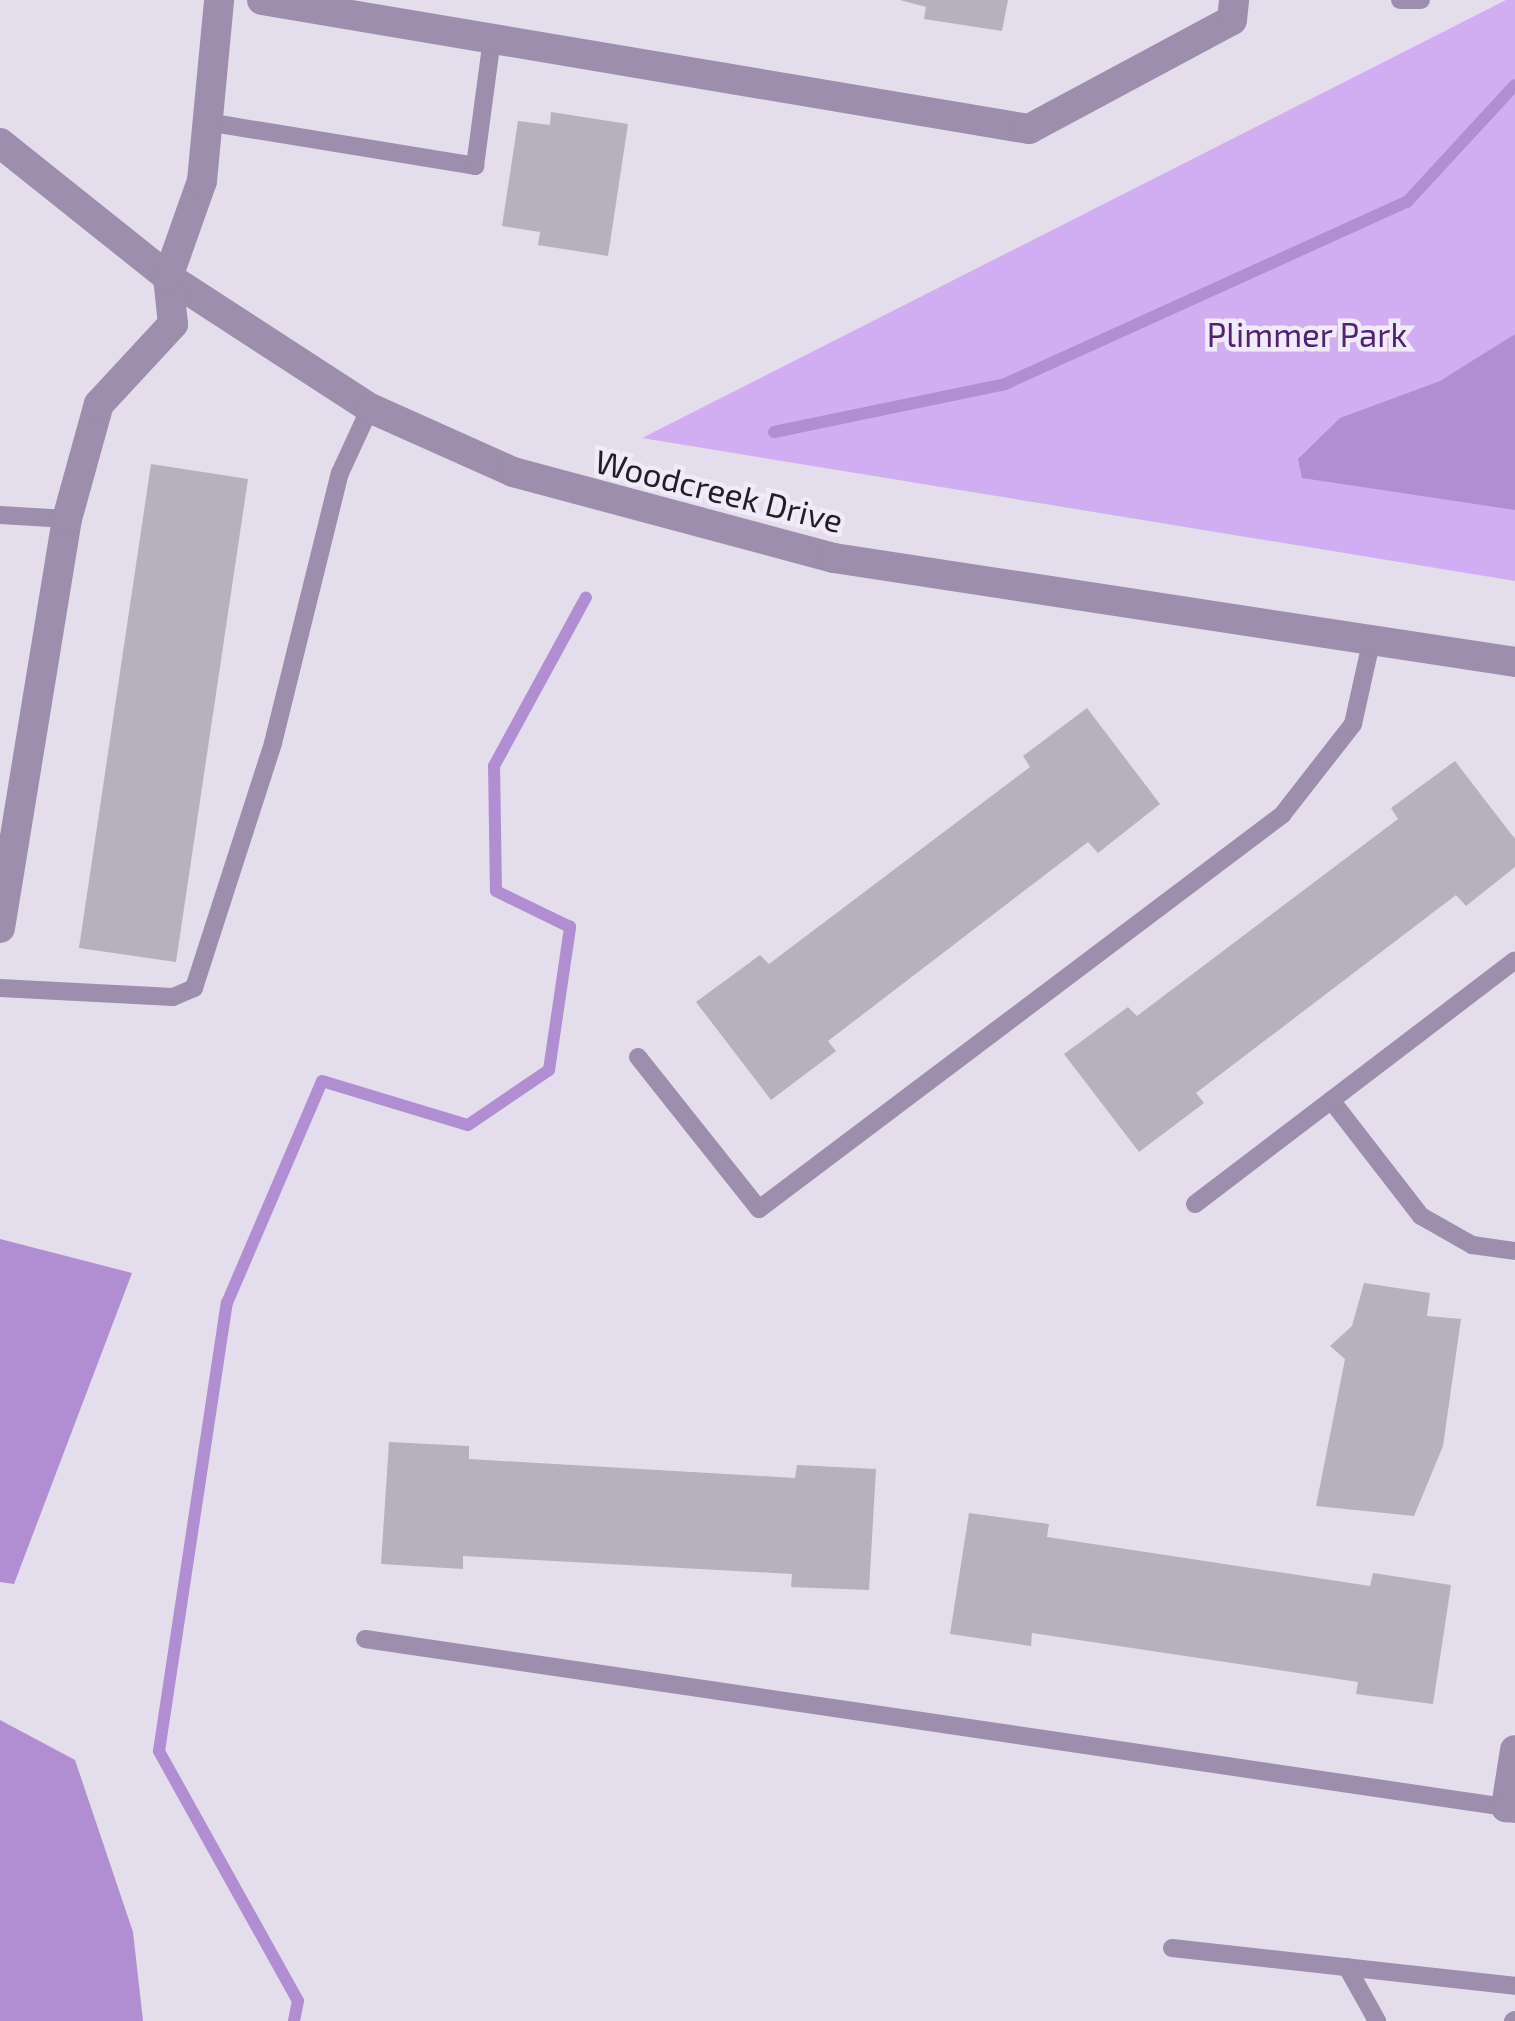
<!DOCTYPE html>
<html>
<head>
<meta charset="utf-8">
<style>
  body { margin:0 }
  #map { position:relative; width:1515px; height:2021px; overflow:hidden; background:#e4ddeb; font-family:"Exo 2",sans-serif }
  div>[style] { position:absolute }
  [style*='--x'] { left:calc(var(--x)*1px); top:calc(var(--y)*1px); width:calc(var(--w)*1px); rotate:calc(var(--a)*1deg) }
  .green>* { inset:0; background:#d1aef2 }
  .water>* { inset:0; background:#b18ed2 }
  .stream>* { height:12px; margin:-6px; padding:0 6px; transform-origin:6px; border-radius:6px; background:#b18ed2 }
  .building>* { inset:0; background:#b7b0be }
  .lane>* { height:18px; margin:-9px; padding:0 9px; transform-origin:9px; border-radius:9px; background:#9c8eac }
  .street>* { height:30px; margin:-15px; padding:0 15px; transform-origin:15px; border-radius:15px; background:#9c8eac }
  span { translate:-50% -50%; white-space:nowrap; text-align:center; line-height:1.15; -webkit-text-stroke:9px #f1eaf9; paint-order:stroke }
  .park-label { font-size:33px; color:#502273 }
  .street-label { font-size:33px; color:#211f24 }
</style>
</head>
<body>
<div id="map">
  <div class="green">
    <i style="clip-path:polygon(1506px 0,1515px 0,1515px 581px,642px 438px)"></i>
  </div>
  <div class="water">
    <i style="clip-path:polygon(1515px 334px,1515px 510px,1302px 478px,1298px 459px,1340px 418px,1440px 381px)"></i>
    <i style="clip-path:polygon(0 1239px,132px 1273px,14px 1584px,0 1582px)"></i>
    <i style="clip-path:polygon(0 1720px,75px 1760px,133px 1932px,143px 2021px,0 2021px)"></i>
  </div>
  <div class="stream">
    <i style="--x:774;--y:432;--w:236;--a:-11.7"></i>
    <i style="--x:1005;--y:384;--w:441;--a:-24.4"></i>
    <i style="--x:1407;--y:202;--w:159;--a:-47.3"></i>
    <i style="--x:294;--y:2021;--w:20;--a:-79"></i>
    <i style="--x:298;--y:2001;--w:286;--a:-119.1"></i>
    <i style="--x:159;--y:1751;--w:453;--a:-81.4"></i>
    <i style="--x:227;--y:1303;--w:241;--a:-66.8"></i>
    <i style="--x:322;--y:1081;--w:152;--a:16.8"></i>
    <i style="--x:468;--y:1125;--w:98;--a:-34.2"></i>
    <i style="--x:549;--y:1070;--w:145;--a:-81.6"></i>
    <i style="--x:570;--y:927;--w:82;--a:-154.1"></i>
    <i style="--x:496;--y:891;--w:125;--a:-90.9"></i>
    <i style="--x:494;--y:766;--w:192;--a:-61.4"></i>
  </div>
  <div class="building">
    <i style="clip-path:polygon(900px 0,1008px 0,1002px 31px,924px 19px,926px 7px)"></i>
    <i style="clip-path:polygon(551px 112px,628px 124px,608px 256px,538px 245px,540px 232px,502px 226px,518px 121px,550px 125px)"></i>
    <i style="clip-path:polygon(151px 464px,248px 479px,176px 962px,79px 948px)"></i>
    <i style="clip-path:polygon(1087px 708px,1160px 804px,1098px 853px,1088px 842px,828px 1041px,836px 1051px,771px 1100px,696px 1002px,760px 955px,769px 964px,1030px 767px,1023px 756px)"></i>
    <i style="clip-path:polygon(1455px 761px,1515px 839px,1515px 867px,1466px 906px,1456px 895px,1196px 1093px,1204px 1103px,1139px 1152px,1064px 1054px,1128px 1007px,1137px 1016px,1398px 819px,1391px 808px)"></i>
    <i style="clip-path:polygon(1364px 1283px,1430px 1293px,1427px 1316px,1461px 1319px,1443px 1446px,1414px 1516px,1316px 1506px,1345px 1359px,1330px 1346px,1352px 1326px)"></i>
    <i style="clip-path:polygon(389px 1442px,469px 1446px,469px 1459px,795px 1478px,797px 1465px,876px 1469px,869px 1590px,791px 1587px,792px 1574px,463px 1556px,463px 1569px,381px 1564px)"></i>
    <i style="clip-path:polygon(969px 1513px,1049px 1524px,1047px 1537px,1370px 1586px,1373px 1573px,1451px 1585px,1433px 1704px,1356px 1694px,1358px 1682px,1032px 1633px,1031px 1646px,950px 1634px)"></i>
  </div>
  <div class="lane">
    <i style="--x:1400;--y:0;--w:21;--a:0"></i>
    <i style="--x:207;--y:122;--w:272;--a:9.3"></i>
    <i style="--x:475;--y:166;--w:129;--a:-82.4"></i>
    <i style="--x:0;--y:515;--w:67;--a:3.4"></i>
    <i style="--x:0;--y:988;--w:173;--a:3"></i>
    <i style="--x:173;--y:997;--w:23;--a:-23"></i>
    <i style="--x:194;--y:988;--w:257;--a:-72.1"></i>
    <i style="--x:273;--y:743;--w:278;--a:-76.1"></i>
    <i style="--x:340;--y:473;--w:72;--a:-65.2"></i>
    <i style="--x:638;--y:1057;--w:194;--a:51.5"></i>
    <i style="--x:759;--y:1209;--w:655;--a:-36.99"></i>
    <i style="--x:1282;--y:815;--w:115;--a:-52"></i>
    <i style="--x:1353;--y:724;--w:88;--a:-77.5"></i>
    <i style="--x:1331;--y:1100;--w:147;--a:52.2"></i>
    <i style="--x:1421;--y:1216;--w:59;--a:29.6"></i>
    <i style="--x:1472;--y:1245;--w:43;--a:7.9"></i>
    <i style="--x:1195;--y:1204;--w:402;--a:-37.3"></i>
    <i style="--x:365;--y:1639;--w:1153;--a:8.38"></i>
    <i style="--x:1172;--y:1948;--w:345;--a:6.3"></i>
    <i style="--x:1347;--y:1967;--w:62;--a:60.9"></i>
    <i style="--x:1513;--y:2021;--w:2;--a:-27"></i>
  </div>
  <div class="street">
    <i style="--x:262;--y:0;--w:778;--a:9.55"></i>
    <i style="--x:1029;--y:129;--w:230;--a:-28.2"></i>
    <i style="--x:1232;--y:20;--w:20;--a:-84"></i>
    <i style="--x:0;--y:143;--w:215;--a:38.6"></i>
    <i style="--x:168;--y:277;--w:241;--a:33"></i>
    <i style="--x:370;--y:408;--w:157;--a:24.1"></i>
    <i style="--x:513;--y:472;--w:332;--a:15"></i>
    <i style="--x:834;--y:558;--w:689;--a:8.68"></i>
    <i style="--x:0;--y:928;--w:414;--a:-80.7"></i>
    <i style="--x:67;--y:519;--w:119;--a:-74.5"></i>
    <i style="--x:99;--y:404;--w:109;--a:-47.2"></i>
    <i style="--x:173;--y:324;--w:47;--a:-96.1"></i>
    <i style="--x:168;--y:277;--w:102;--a:-70.5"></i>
    <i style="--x:202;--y:181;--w:182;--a:-84.6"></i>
    <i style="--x:1515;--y:1750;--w:58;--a:99"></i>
    <i style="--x:1506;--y:1807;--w:9;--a:6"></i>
  </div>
  <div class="park-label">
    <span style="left:1307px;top:335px">Plimmer Park</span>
  </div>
  <div class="street-label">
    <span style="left:719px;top:491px;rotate:14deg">Woodcreek Drive</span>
  </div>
</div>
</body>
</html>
